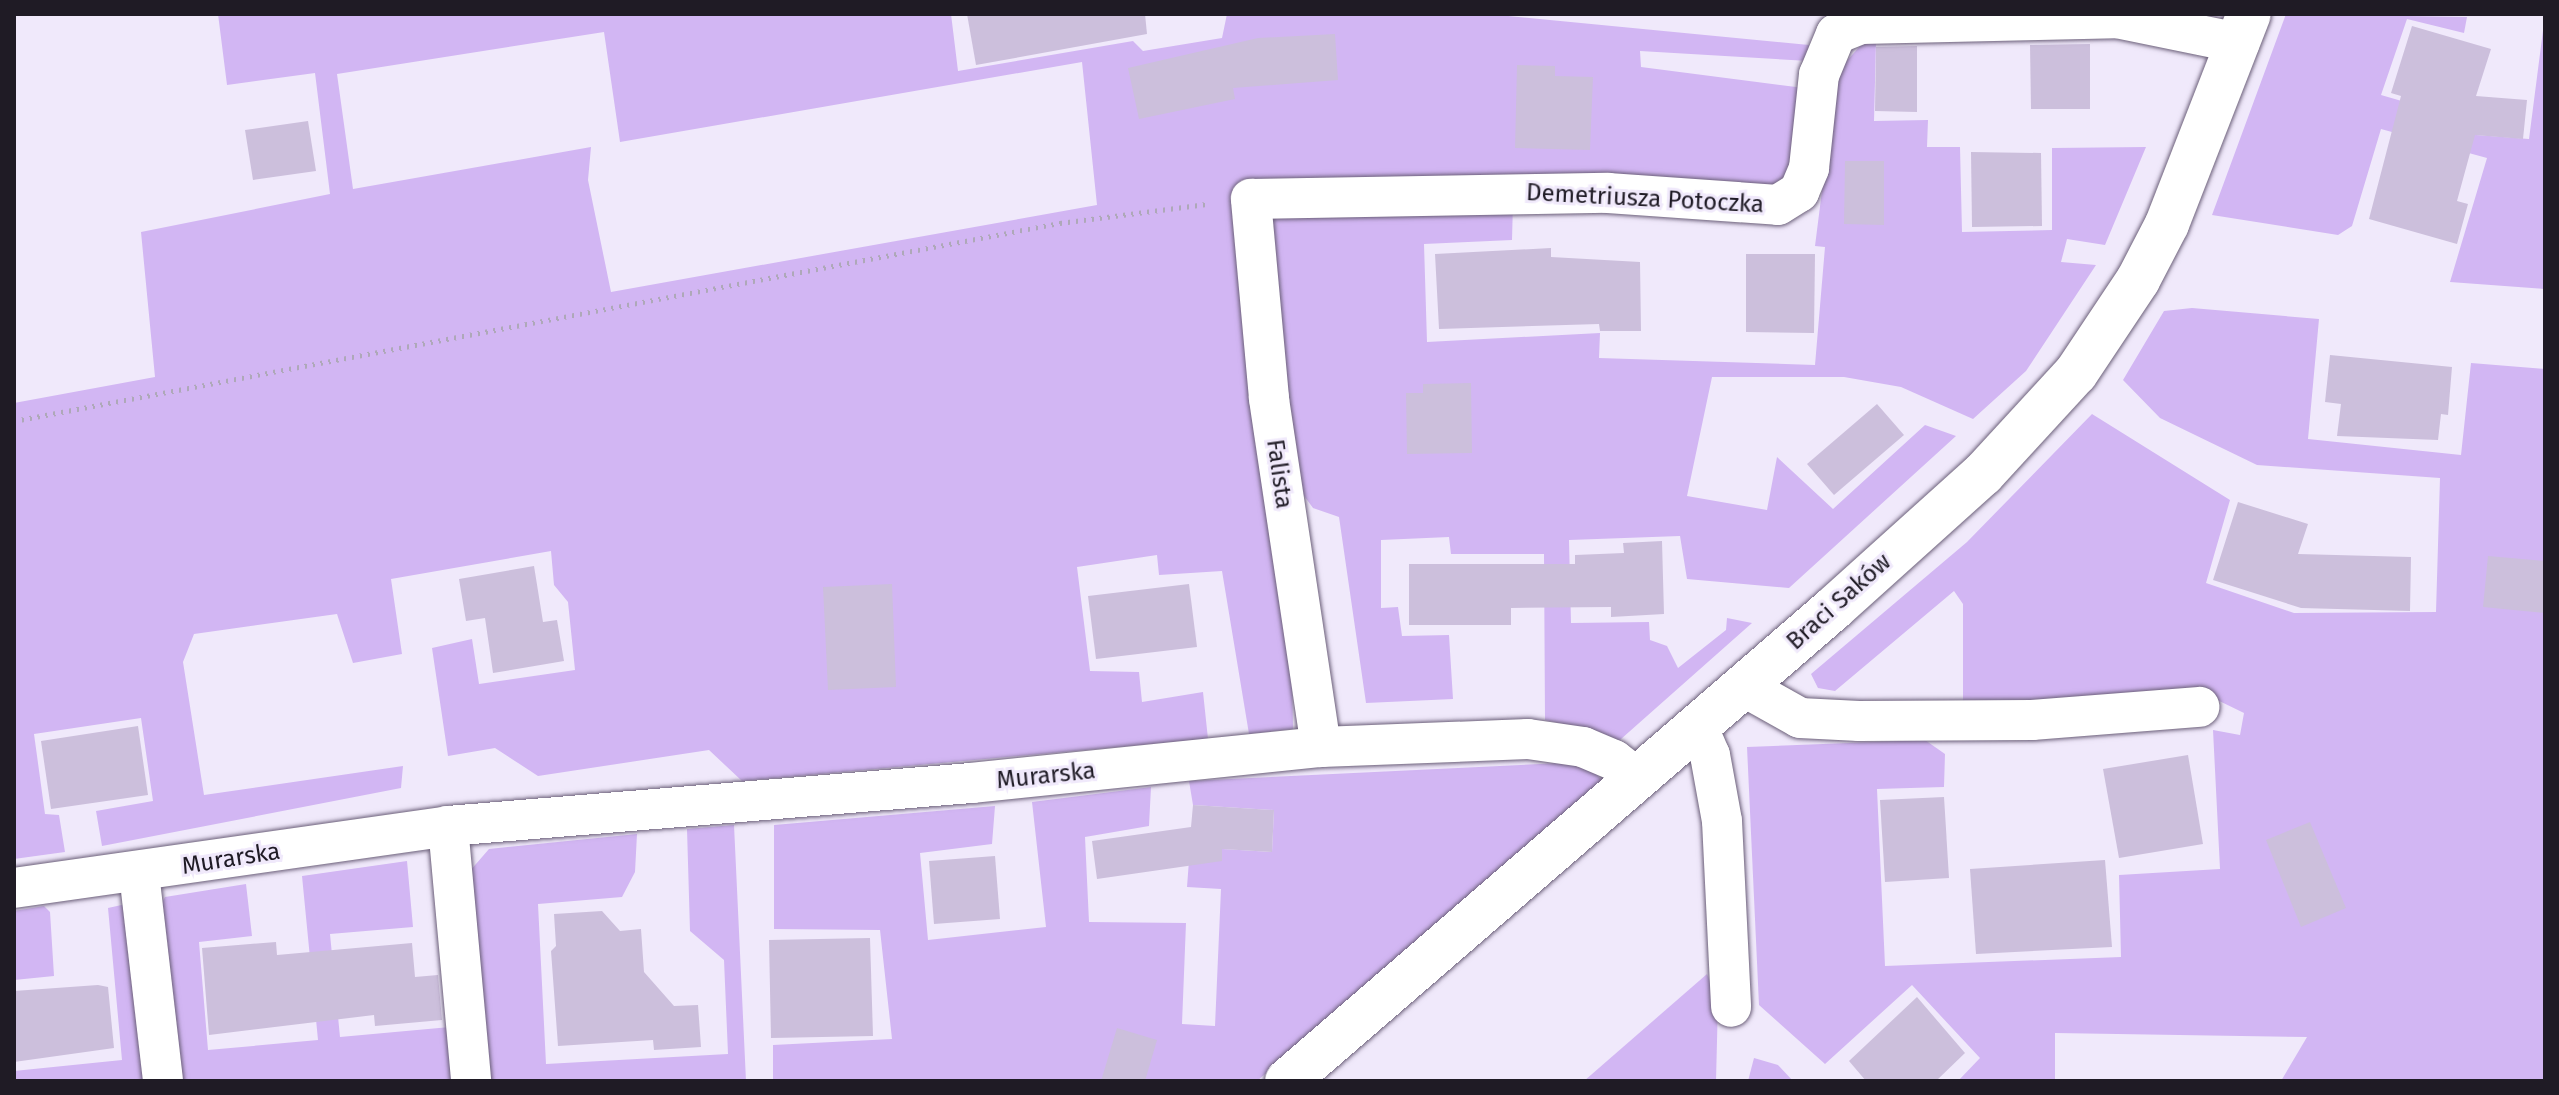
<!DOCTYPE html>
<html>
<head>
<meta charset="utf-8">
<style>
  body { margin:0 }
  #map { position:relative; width:2559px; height:1095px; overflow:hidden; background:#f0e9fb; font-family:"Fira Sans",sans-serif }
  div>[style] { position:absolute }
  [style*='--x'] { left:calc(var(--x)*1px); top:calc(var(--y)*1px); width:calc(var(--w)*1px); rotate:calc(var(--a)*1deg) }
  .green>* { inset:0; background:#d2b6f3 }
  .building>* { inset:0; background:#ccbfdc }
  .path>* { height:5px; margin-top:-2.5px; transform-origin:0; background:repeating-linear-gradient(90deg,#aea8b8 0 2px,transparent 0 8px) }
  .roads { filter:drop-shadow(0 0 2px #6b5f79) drop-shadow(0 0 2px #6b5f79) }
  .minor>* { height:40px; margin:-20px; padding:0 20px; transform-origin:20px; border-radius:20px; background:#fff }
  .tertiary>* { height:44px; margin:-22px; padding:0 22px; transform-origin:22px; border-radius:22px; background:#fff }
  span { translate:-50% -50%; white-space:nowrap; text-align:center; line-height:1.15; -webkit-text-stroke:6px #f0e9fb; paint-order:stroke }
  .street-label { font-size:24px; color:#1f1b25 }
  .frame { position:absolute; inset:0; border:16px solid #1f1b25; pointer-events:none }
</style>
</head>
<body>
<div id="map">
  <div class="green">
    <i style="clip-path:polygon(evenodd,218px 14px,951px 14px,958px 71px,1133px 41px,1143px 51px,1222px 38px,1227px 14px,1488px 14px,1809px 45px,1809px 61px,1640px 51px,1641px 67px,1804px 88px,1794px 181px,1777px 196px,1248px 189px,1292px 675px,1293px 729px,1249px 734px,1222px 571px,1159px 575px,1157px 555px,1077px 567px,1090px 671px,1139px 672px,1142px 702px,1203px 692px,1208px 739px,742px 781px,709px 750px,538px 776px,495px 748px,448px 756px,432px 648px,472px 639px,479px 684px,575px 670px,568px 602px,554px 585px,551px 551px,391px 579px,402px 654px,353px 663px,337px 614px,194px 634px,183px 662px,204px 795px,403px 766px,401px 788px,102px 846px,96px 811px,153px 801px,141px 718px,34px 734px,45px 814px,59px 815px,65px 852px,14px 859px,14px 403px,155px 377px,141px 232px,330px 194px,315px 73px,227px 85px,218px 14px,604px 32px,620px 142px,1082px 62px,1097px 205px,611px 292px,588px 180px,591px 147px,353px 189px,337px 74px,604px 32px)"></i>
    <i style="clip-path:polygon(2286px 14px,2467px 17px,2464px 33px,2407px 19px,2381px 95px,2467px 120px,2463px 134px,2529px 139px,2545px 15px,2545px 289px,2450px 282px,2487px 158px,2381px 129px,2352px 226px,2338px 235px,2212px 215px)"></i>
    <i style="clip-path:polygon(1868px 37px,1876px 42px,1874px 121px,1928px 120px,1927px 147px,1960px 147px,1962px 232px,2052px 230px,2052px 148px,2146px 147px,2105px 245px,2067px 239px,2061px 262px,2096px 265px,2026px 371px,1973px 419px,1901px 387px,1844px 377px,1712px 377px,1687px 496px,1767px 510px,1777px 457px,1833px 509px,1925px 425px,1956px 436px,1789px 588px,1687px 579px,1680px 536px,1569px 540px,1571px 623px,1649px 622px,1650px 640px,1667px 646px,1678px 668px,1726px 630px,1727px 618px,1752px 623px,1612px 747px,1582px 728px,1545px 720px,1544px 554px,1451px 554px,1449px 537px,1381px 540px,1381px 608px,1398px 607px,1402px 636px,1449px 635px,1453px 699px,1366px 703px,1339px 517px,1313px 508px,1291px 478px,1261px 206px,1513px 203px,1512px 240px,1424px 244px,1427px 342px,1600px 333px,1599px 358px,1815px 365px,1825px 247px,1815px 246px,1837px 72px)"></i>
    <i style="clip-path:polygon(2192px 308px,2319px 319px,2308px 439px,2461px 455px,2471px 363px,2545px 369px,2545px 1081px,2281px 1081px,2307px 1037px,2055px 1033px,2055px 1081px,1958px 1081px,1980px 1058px,1912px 985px,1825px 1064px,1759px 1005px,1747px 747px,1925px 740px,1945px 754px,1944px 787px,1877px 789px,1885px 966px,2121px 957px,2119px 875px,2220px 869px,2213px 730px,2240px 735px,2244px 713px,2209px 696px,1963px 704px,1963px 604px,1954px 591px,1835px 691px,1818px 688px,1811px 674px,1967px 542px,2092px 414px,2230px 500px,2206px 583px,2294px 613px,2436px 612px,2440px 478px,2257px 465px,2160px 418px,2123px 380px,2164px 311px)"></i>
    <i style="clip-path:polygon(1561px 763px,1590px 766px,1602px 781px,1257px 1081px,773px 1081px,773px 1045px,892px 1039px,880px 930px,774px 929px,774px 825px,995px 806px,992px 844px,920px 853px,928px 940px,1046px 927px,1032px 802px,1151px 787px,1149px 826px,1085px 837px,1089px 922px,1186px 923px,1182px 1024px,1215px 1026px,1221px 889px,1187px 887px,1190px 847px,1272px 852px,1274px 810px,1193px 805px,1189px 781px)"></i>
    <i style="clip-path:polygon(734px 825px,746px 1081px,487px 1081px,469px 872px,489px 849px,637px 834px,635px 872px,622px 897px,538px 904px,546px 1064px,728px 1054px,724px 960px,690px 931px,687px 829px)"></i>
    <i style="clip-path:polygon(407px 861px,413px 927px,330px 934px,340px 1037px,450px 1027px,455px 1081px,173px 1081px,156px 914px,165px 897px,246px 884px,252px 936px,199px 942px,208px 1050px,318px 1040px,302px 876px)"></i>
    <i style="clip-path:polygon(126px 904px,146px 1081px,14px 1081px,14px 1071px,122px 1060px,108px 908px)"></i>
    <i style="clip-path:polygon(44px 906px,50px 912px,54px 976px,14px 980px,14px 911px)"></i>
    <i style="clip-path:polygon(1707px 974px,1718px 1001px,1716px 1081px,1584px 1081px)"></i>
    <i style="clip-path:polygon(1754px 1058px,1778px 1065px,1793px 1081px,1748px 1081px)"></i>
  </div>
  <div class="building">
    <i style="clip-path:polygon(967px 14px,1145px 14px,1147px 34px,976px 65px)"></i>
    <i style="clip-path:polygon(2412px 26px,2491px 49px,2476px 96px,2527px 100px,2523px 139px,2475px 135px,2457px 201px,2468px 204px,2457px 244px,2369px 219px,2401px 96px,2391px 93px)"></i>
    <i style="clip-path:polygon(1335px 34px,1338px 80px,1233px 88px,1235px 99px,1139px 119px,1128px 68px,1258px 38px)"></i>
    <i style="clip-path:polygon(2090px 44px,2090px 109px,2031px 109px,2030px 45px)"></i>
    <i style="clip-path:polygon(1917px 46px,1917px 112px,1875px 111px,1876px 47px)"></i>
    <i style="clip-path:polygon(1517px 65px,1555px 66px,1555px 76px,1593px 77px,1590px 150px,1515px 148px)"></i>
    <i style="clip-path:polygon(308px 121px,316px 171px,253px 180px,245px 130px)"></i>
    <i style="clip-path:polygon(1971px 152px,2041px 153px,2042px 226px,1972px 227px)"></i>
    <i style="clip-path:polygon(1845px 161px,1884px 161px,1884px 225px,1844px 224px)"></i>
    <i style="clip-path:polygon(1551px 248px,1551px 257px,1640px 262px,1641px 331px,1600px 331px,1599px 324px,1439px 329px,1435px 254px)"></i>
    <i style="clip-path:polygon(1746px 254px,1815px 254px,1814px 333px,1746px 332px)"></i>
    <i style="clip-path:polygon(2330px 355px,2452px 367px,2448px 415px,2441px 414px,2438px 440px,2337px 436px,2341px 404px,2325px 402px)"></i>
    <i style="clip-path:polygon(1471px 383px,1472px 453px,1407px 454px,1406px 393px,1423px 393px,1423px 384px)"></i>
    <i style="clip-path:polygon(1877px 404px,1904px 435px,1834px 495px,1807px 464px)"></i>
    <i style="clip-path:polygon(2238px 502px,2308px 524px,2298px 554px,2411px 557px,2410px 611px,2301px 608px,2213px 580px)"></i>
    <i style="clip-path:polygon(1662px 541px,1664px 614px,1611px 617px,1611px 607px,1511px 608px,1511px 625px,1409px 625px,1409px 564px,1575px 564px,1575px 555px,1624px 553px,1623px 543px)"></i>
    <i style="clip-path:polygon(2488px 556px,2545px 561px,2545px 613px,2483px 607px)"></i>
    <i style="clip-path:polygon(534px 566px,543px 622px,557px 620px,564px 661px,493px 673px,485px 618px,466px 621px,459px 579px)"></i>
    <i style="clip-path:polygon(892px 584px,896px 687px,828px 690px,823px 587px)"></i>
    <i style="clip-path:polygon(1189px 584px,1197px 647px,1096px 659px,1088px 596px)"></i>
    <i style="clip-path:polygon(138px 726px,148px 795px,51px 809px,41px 741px)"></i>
    <i style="clip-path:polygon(2188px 755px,2203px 844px,2119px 858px,2103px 769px)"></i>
    <i style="clip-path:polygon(1944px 797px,1949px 878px,1885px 882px,1880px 800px)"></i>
    <i style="clip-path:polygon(1193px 805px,1274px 810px,1272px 852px,1222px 849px,1222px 861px,1097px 879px,1092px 841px,1191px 827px)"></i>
    <i style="clip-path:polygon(2310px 822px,2346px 908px,2301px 927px,2266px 840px)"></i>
    <i style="clip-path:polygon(995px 856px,1000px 919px,934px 924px,929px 861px)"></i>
    <i style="clip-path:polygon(2105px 860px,2112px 947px,1976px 954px,1970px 869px)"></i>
    <i style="clip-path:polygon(602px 911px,620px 931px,641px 929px,644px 972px,674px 1006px,698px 1005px,701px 1047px,654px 1050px,653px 1040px,558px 1046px,551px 951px,556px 946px,554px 914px)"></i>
    <i style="clip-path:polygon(870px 938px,873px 1036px,771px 1038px,769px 940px)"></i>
    <i style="clip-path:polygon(276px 942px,277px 955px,412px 943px,415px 977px,438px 975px,442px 1020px,375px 1026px,374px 1015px,209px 1035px,202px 948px)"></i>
    <i style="clip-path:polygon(98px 985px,108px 987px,114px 1048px,14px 1062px,14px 991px)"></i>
    <i style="clip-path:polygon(1917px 997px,1965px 1053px,1936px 1081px,1866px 1081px,1849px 1061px)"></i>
    <i style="clip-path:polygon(1117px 1028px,1157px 1040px,1145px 1081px,1101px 1081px)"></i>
  </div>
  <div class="path">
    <i style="--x:14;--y:421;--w:1065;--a:-10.72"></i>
    <i style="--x:1060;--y:223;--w:148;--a:-7.4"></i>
  </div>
  <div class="roads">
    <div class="minor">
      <i style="--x:1743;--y:686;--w:65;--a:29.3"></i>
      <i style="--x:1800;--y:718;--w:59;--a:2.9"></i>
      <i style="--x:1859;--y:721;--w:173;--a:-0.3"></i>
      <i style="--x:2032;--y:720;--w:168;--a:-4.5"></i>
      <i style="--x:1697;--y:725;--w:33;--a:67"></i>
      <i style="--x:1710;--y:755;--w:67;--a:79.7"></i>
      <i style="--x:1722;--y:821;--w:186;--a:87.2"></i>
      <i style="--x:1321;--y:747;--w:353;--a:-98.5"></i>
      <i style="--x:1269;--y:398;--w:200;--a:-95.2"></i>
      <i style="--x:1251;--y:199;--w:357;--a:-1"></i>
      <i style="--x:1608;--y:193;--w:170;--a:4"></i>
      <i style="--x:1778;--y:205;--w:25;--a:-32"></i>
      <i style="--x:1799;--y:192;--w:26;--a:-67"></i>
      <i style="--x:1809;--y:168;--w:94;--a:-83.9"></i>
      <i style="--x:1819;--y:75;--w:44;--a:-67.5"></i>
      <i style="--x:1836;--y:34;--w:27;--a:-22"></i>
      <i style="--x:1861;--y:24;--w:255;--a:-1.3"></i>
      <i style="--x:2116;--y:18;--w:126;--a:11.5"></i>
      <i style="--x:448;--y:826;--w:256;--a:84.8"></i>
      <i style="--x:139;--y:873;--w:209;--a:83.4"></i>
      <i style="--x:14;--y:888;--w:438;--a:-8.1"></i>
      <i style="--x:448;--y:826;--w:525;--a:-4.7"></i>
      <i style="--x:971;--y:783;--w:352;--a:-5.9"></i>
      <i style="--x:1321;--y:747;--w:207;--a:-2.2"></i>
      <i style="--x:1528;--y:739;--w:56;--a:8.3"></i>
      <i style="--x:1583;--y:747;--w:34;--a:23"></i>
      <i style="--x:1614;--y:760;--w:28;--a:38"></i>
    </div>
    <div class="tertiary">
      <i style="--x:1287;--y:1081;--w:723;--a:-40.85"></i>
      <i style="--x:1834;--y:608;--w:200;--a:-42"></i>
      <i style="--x:1983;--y:474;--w:137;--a:-47.4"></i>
      <i style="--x:2076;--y:373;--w:112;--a:-56.3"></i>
      <i style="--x:2138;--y:280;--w:63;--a:-62.6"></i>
      <i style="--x:2167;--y:224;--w:225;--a:-68.7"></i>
    </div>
  </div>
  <div class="street-label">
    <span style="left:1645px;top:199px;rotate:3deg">Demetriusza Potoczka</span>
    <span style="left:1279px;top:474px;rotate:82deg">Falista</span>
    <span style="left:1839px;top:602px;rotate:-42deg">Braci Saków</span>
    <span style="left:1046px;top:776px;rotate:-6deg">Murarska</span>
    <span style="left:231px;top:859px;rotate:-9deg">Murarska</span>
  </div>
  <div class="frame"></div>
</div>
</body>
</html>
